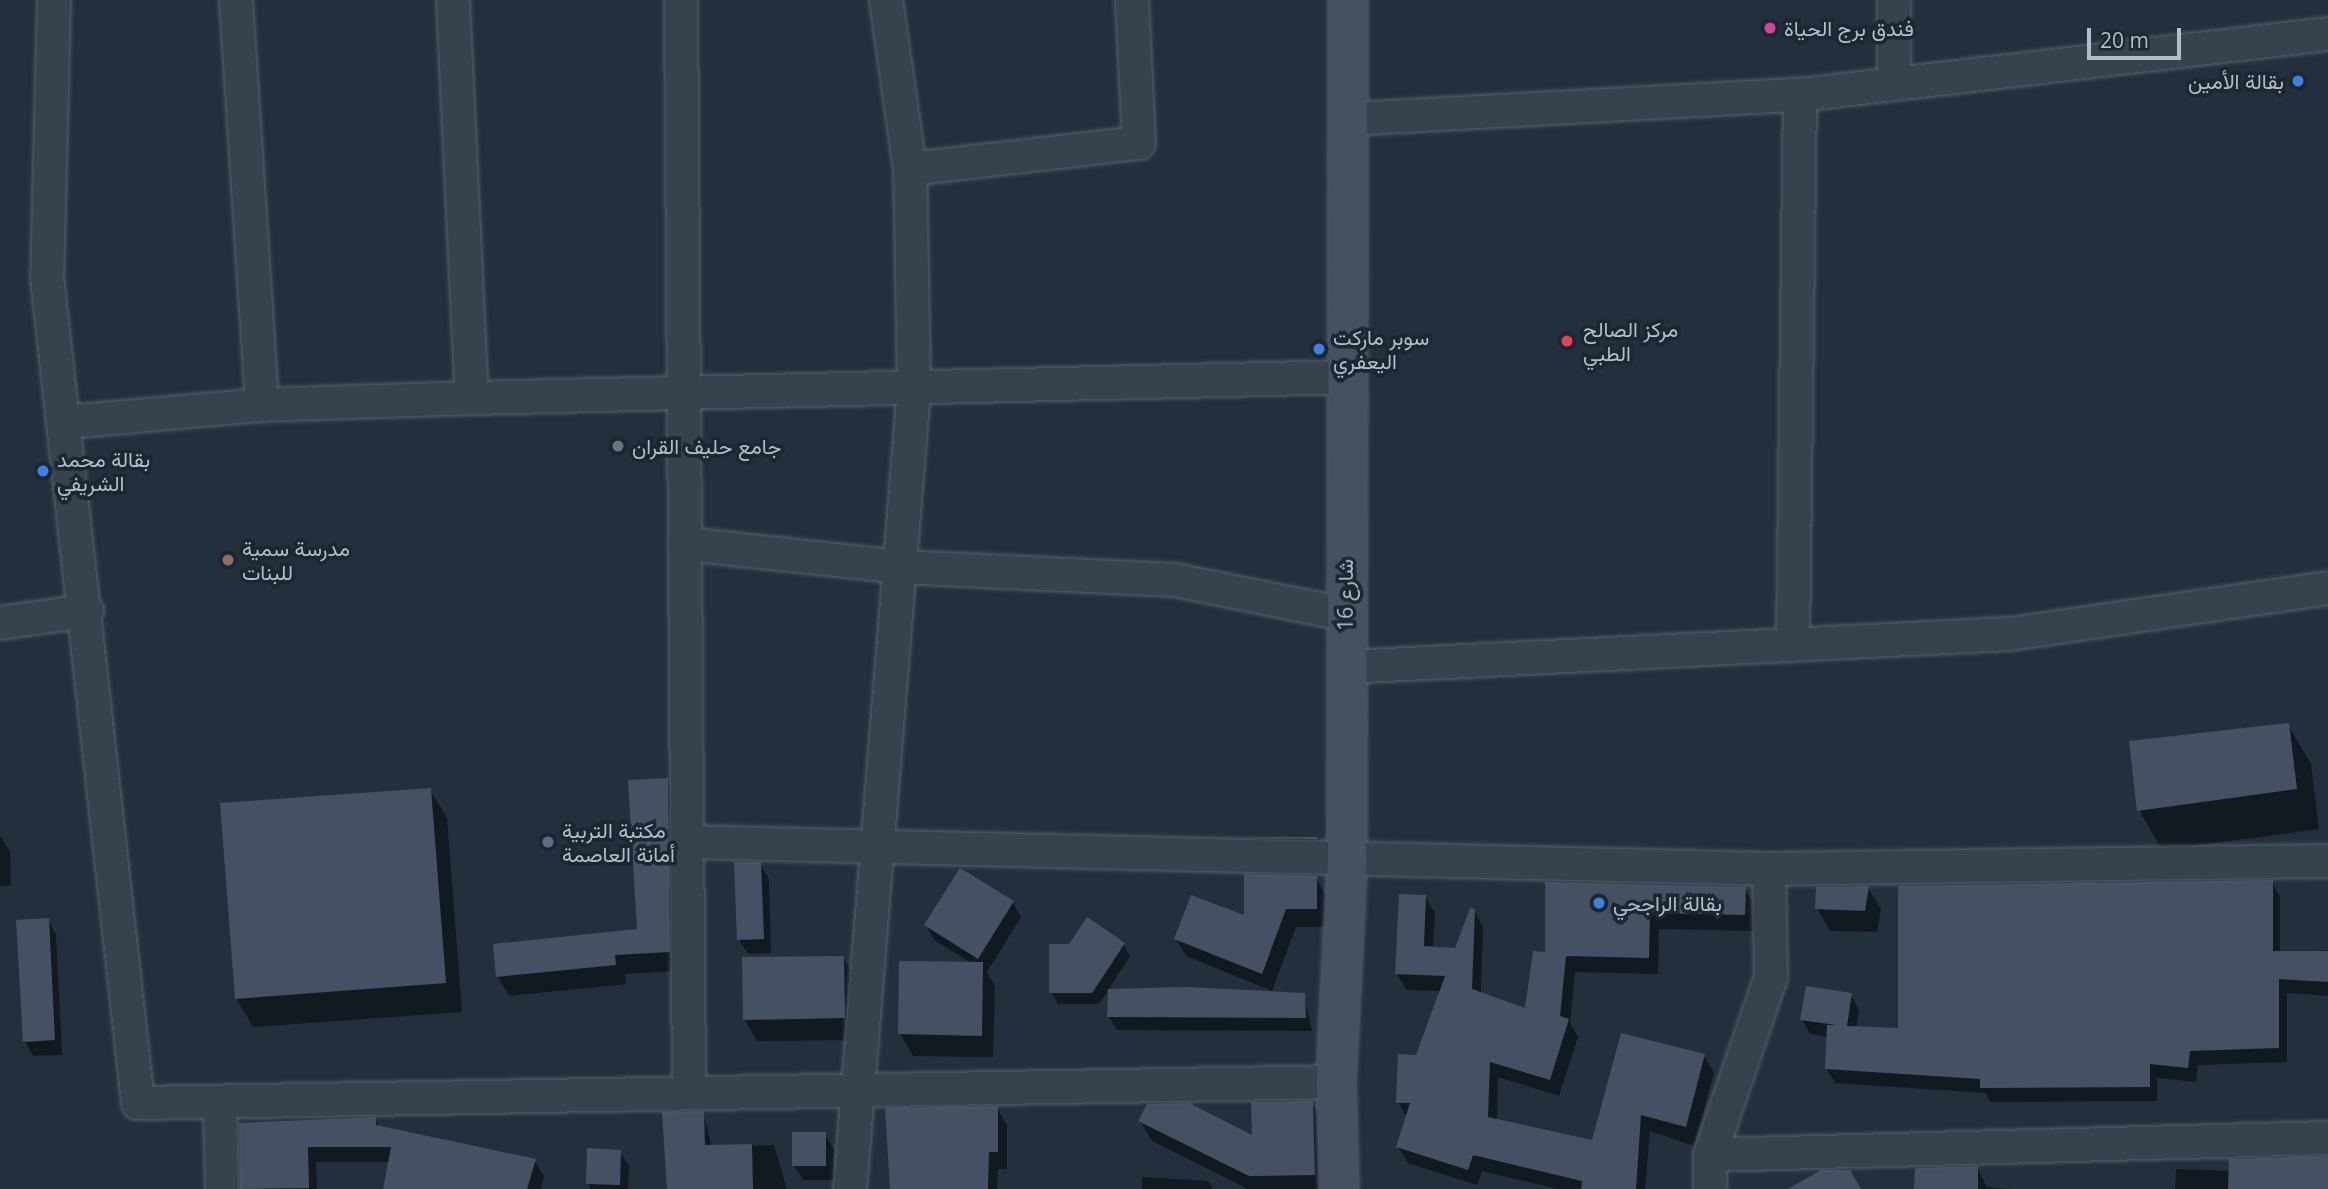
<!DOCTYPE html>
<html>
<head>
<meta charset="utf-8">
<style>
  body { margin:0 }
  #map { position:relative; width:2328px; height:1189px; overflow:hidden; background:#242f3e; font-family:"Open Sans",Vazirmatn,sans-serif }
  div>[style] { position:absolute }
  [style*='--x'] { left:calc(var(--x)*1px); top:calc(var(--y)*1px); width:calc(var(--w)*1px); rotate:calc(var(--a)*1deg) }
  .shadow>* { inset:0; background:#0007 }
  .building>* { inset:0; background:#455162 }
  .roads { filter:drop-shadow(0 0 2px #565f6c) drop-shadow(0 0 2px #565f6c) }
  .street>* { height:32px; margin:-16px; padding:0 16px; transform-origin:16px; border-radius:16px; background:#38414e }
  .secondary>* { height:38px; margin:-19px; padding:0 19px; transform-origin:19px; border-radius:19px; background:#465061 }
  .dots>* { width:19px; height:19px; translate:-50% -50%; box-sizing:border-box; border:4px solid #1d2633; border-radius:50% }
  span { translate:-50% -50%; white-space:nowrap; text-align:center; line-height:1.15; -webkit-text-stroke:7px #1d2633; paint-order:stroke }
  .poi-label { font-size:21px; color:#b4bcc9 }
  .left { translate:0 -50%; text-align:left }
  .right { translate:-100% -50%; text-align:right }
  .street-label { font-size:21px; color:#b4bcc9 }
  .scale { position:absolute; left:2087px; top:28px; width:94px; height:32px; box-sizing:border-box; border:4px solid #b4bcc9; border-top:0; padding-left:9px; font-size:21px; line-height:24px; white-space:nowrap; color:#b4bcc9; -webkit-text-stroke:5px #1d2633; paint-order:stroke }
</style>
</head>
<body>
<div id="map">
  <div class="shadow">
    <i style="clip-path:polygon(2288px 725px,2311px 764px,2319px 829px,2162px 850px,2139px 810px)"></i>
    <i style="clip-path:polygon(667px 780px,678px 799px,680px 971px,625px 974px,626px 984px,509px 996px,498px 977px,639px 931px)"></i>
    <i style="clip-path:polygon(430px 790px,447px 818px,462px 1012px,253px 1027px,237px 999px,222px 805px)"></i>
    <i style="clip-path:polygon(0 836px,10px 851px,11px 886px,0 886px)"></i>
    <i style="clip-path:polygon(1247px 839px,1316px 839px,1328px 861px,1258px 859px)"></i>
    <i style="clip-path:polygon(760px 864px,769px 879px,771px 953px,748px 954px,739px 940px)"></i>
    <i style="clip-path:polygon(1316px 878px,1326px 896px,1326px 927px,1296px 927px,1272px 991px,1186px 956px,1176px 939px,1245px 918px)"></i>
    <i style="clip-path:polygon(2272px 882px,2280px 897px,2280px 953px,2328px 950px,2328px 996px,2287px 993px,2287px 1062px,2198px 1065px,2196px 1082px,2157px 1078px,2157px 1101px,1990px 1102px,1985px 1093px,1835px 1083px,1826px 1068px,1828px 1037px,1810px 1034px,1802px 1019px,1851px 995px,1859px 1010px,1856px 1028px,1899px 1030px)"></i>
    <i style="clip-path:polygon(1546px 884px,1745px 889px,1754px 905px,1754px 931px,1659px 929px,1658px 974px,1575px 972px,1570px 1023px,1578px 1037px,1559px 1096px,1498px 1077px,1497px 1121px,1594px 1142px,1704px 1056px,1714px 1073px,1694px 1146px,1650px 1131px,1645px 1189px,1558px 1189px,1482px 1171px,1477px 1185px,1408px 1163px,1398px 1147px,1407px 1118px,1398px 1102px,1441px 991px,1406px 990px,1397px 974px,1425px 896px,1435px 913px,1433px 948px,1456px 949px,1474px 910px,1483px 927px,1481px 994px,1527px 1011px,1546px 954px)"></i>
    <i style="clip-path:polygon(1868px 888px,1881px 909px,1877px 932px,1830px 931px,1817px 909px)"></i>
    <i style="clip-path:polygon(1013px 903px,1021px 917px,987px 972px,995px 986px,993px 1057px,913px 1056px,900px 1034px,973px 964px,934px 940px,926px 925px)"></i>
    <i style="clip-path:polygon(48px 920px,56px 935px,62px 1055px,33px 1056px,25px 1042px,18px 922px)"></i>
    <i style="clip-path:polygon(1123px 944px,1130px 956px,1099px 1004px,1058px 1004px,1051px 992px)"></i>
    <i style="clip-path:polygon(843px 958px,856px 979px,857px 1040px,757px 1041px,744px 1019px)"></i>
    <i style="clip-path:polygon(1304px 995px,1312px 1031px,1117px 1030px,1109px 1017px)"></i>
    <i style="clip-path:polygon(1312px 1103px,1323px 1122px,1325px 1189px,1248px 1189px,1152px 1141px,1140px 1121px,1254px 1137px)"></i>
    <i style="clip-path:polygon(997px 1108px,1007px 1125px,1007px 1169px,998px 1169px,997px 1189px,891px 1189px)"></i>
    <i style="clip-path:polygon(703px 1113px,712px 1147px,774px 1145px,787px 1189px,669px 1189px)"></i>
    <i style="clip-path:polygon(375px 1119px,380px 1127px,535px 1161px,544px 1177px,541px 1189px,387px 1189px,390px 1162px,316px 1162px,317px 1189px,242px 1189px,241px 1125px)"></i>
    <i style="clip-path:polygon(825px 1134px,834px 1149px,834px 1180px,803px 1180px,794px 1166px)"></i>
    <i style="clip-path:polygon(620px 1152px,629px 1166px,628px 1189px,591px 1189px,588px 1184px)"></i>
    <i style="clip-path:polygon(2328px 1158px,2328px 1189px,2175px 1189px,2176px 1169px,2230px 1171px)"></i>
    <i style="clip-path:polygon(1977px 1168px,1987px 1187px,2010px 1189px,1916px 1189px)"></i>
    <i style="clip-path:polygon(1142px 1177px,1208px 1181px,1213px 1189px,1142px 1189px)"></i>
  </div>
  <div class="building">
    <i style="clip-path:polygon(2289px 723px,2297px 789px,2137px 811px,2129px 741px)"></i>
    <i style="clip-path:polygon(668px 778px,670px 952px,615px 955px,616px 965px,496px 977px,493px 944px,637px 929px,628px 780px)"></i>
    <i style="clip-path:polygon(431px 788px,446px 983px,235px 999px,220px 803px)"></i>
    <i style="clip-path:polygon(1244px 837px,1317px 837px,1317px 839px)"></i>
    <i style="clip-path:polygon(734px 862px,761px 862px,764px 939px,737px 940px)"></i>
    <i style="clip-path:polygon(960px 868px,1014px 901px,978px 959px,924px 925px)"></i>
    <i style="clip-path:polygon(1244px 874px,1317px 876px,1317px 909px,1286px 909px,1262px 974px,1174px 939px,1191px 895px,1244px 915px)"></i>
    <i style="clip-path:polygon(2273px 880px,2273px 951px,2328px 951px,2328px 982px,2279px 979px,2279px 1048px,2190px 1051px,2188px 1068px,2150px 1064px,2150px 1087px,1980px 1088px,1980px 1079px,1825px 1069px,1827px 1025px,1836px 1025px,1800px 1020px,1806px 986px,1852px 993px,1847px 1026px,1898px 1028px,1898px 886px)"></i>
    <i style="clip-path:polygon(1545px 882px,1746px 887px,1745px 915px,1650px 913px,1649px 958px,1566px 956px,1560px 1016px,1569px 1019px,1550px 1080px,1490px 1062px,1488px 1117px,1592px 1140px,1621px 1033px,1705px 1054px,1686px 1127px,1641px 1115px,1636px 1189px,1581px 1189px,1582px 1181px,1473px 1155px,1468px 1170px,1396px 1147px,1410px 1103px,1396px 1103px,1398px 1054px,1416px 1055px,1445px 976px,1395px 974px,1399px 894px,1426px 895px,1424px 946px,1455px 948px,1470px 908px,1475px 909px,1472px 989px,1525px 1008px,1533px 951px,1545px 952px)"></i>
    <i style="clip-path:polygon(1869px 886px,1865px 911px,1815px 909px,1816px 887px)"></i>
    <i style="clip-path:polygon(1087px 917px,1125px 943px,1092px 993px,1049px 993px,1049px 944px,1069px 944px)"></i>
    <i style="clip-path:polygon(49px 918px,55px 1040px,23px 1042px,16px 920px)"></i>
    <i style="clip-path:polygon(844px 956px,845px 1018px,743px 1020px,742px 957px)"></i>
    <i style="clip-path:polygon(899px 961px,983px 962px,982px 1036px,898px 1034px)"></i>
    <i style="clip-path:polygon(1187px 987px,1305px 993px,1306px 1018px,1107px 1017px,1108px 989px)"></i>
    <i style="clip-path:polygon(1313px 1101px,1315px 1175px,1249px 1176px,1138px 1121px,1147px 1104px,1189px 1103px,1252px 1135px,1251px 1102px)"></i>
    <i style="clip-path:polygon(998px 1106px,998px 1152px,989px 1152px,988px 1189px,890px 1189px,885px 1108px)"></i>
    <i style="clip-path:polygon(704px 1111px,705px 1145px,752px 1144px,753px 1189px,667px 1189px,662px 1112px)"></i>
    <i style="clip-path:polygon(376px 1117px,376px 1125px,536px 1159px,527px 1189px,383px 1189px,391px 1147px,308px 1147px,309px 1188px,240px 1189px,239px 1123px)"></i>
    <i style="clip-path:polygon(792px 1132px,826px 1132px,826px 1166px,792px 1166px)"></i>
    <i style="clip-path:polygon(587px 1148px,621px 1150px,620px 1185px,586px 1184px)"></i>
    <i style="clip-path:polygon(2328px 1156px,2328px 1189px,2228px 1189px,2229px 1159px)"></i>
    <i style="clip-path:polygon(1978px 1166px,1978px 1189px,1914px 1189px,1915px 1168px)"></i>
    <i style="clip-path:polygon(1821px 1170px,1850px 1170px,1861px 1189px,1788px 1189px)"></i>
  </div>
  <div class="roads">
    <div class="street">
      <i style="--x:54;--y:0;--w:277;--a:91.4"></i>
      <i style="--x:47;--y:277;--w:831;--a:83.71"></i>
      <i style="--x:138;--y:1103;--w:1198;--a:-1"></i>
      <i style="--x:236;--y:0;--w:406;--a:86.3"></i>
      <i style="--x:453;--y:0;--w:398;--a:87.3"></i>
      <i style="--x:681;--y:0;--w:1092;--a:89.58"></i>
      <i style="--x:1894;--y:84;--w:84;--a:-90"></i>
      <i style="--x:1350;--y:119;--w:451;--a:-3.1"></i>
      <i style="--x:1800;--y:95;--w:532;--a:-6.59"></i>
      <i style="--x:910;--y:169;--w:230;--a:-6.5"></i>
      <i style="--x:1139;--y:143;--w:143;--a:-92.8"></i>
      <i style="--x:67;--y:422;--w:196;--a:-5"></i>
      <i style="--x:262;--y:405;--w:210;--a:-1.9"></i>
      <i style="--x:472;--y:398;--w:878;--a:-1.37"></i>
      <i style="--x:686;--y:544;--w:215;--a:6.1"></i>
      <i style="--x:900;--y:567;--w:275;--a:2.7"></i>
      <i style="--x:1175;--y:580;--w:171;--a:11.4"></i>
      <i style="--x:0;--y:623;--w:88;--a:-7.9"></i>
      <i style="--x:1793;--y:643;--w:548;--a:-89.27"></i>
      <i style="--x:1346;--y:667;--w:665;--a:-2.85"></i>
      <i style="--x:2010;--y:634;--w:321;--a:-8.2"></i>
      <i style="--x:688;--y:842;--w:1081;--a:1.43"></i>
      <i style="--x:1769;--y:869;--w:559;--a:-0.82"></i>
      <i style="--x:220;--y:1102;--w:87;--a:88.7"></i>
      <i style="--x:1710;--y:1155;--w:618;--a:-1.58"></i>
      <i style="--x:850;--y:1189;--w:804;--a:-85.43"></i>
      <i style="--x:914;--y:388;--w:219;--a:-91"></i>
      <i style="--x:910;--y:169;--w:171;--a:-98.1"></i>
      <i style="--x:1710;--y:1189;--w:34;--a:-90"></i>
      <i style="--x:1710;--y:1155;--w:188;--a:-71.1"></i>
      <i style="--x:1771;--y:977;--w:108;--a:-91.1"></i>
    </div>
    <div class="secondary">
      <i style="--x:1339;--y:1189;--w:107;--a:-91.6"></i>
      <i style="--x:1336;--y:1082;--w:220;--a:-87.1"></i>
      <i style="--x:1347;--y:862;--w:862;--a:-89.93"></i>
    </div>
  </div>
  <div class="dots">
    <i style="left:1770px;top:28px;background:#d1479c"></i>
    <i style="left:2298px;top:81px;background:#3f7fe0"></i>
    <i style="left:1567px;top:341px;background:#e0444e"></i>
    <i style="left:1319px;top:349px;background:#3f7fe0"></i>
    <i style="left:618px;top:446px;background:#6b7280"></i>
    <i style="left:43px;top:471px;background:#3f7fe0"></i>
    <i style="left:228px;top:560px;background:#8d6e63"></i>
    <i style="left:548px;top:842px;background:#5c6f8a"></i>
    <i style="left:1599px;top:903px;background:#3f7fe0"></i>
  </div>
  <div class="poi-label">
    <span class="left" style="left:1784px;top:28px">فندق برج الحياة</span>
    <span class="right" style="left:2284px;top:81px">بقالة الأمين</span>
    <span class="left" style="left:1583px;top:341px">مركز الصالح<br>الطبي</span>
    <span class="left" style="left:1333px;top:349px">سوبر ماركت<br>اليعفري</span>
    <span class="left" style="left:632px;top:446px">جامع حليف القران</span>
    <span class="left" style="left:57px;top:471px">بقالة محمد<br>الشريفي</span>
    <span class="left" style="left:242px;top:560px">مدرسة سمية<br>للبنات</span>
    <span class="left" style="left:562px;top:842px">مكتبة التربية<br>أمانة العاصمة</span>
    <span class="left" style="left:1613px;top:903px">بقالة الراجحي</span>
  </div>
  <div class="street-label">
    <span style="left:1345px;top:595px;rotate:-90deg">شارع 16</span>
  </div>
  <div class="scale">20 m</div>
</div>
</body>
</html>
